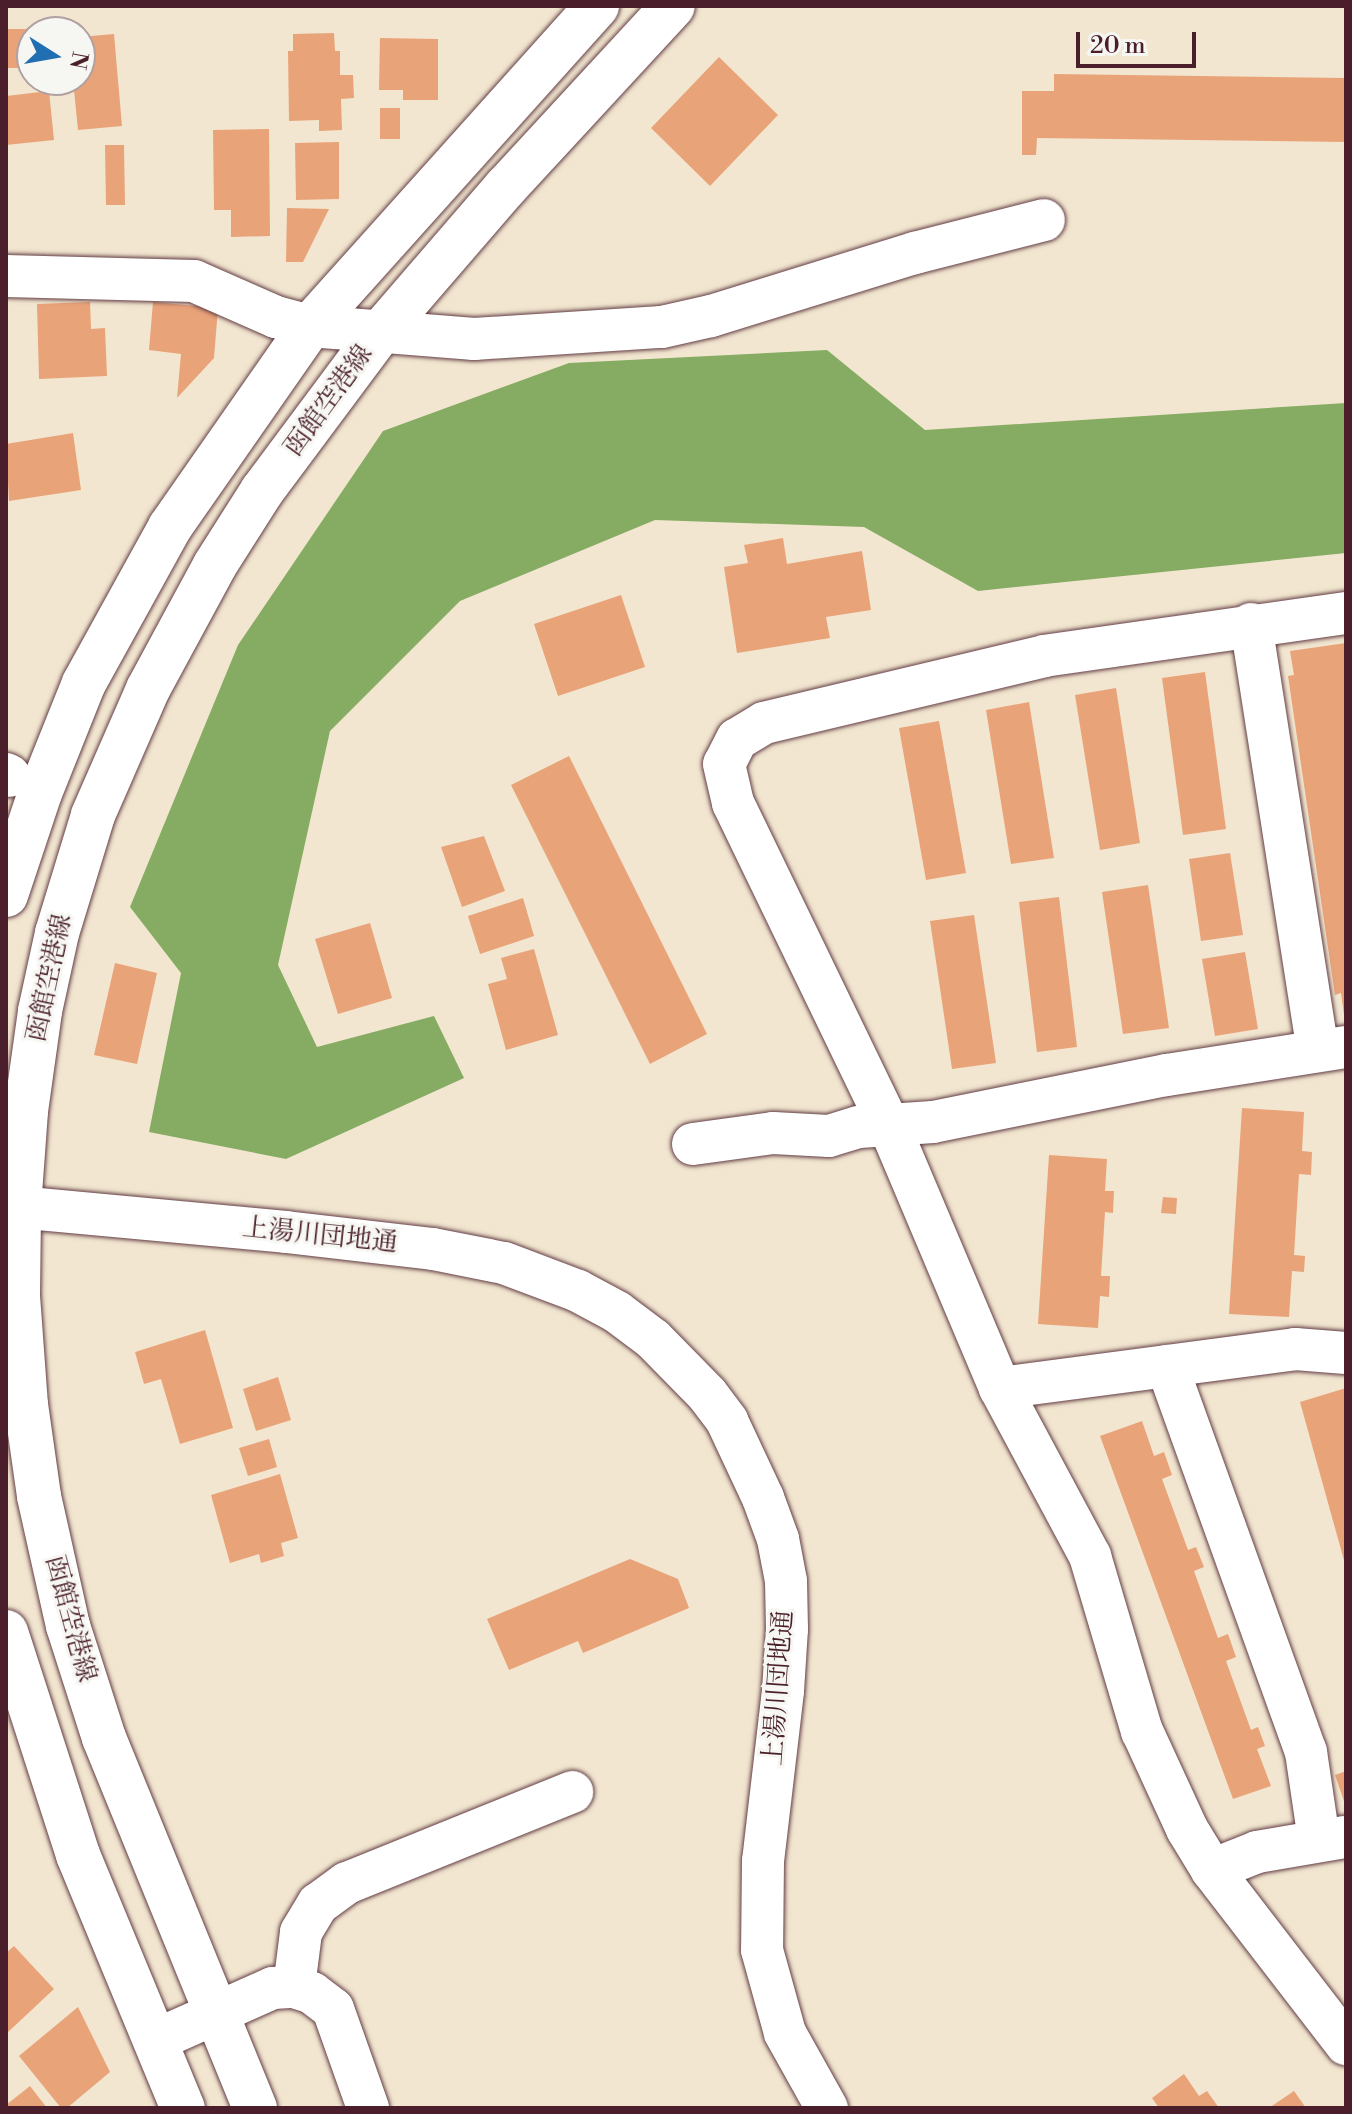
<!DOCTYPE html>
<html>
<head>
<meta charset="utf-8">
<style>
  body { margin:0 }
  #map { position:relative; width:1352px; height:2114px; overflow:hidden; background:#f2e6d0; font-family:"Libre Bodoni","Noto Serif JP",serif }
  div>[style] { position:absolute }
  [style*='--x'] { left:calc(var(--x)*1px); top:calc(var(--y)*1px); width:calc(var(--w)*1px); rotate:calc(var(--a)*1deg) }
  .forest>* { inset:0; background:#85ac62 }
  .building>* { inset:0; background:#e9a379 }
  .roads { filter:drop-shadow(0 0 2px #633d44) drop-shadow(0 0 2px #633d44) }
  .minor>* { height:42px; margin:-21px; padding:0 21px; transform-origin:21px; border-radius:21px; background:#fff }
  .major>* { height:44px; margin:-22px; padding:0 22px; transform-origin:22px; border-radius:22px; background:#fff }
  span { translate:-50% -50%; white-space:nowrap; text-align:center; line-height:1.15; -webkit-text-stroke:6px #f6f6f2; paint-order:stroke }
  .street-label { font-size:26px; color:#4a1f2b }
  .frame { position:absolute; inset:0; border:8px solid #4a1f2b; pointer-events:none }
  .north { position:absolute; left:16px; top:16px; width:80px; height:80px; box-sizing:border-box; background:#f6f6f2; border:2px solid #b1a0a2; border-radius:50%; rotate:101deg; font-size:22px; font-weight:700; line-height:32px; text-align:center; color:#4a1f2b }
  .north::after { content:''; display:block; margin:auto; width:28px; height:36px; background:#1f6fb2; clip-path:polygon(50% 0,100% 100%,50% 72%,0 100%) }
  .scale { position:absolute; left:1076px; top:32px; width:120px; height:36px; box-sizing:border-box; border:4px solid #4a1f2b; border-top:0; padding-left:10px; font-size:24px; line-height:28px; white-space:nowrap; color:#4a1f2b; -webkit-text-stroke:6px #f6f6f2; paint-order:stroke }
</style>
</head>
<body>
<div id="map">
  <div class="forest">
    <i style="clip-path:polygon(827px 350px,925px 430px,1346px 403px,1346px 553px,978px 591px,864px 527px,655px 520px,460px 601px,330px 731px,278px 965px,317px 1047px,434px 1016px,464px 1078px,286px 1159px,149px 1132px,181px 973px,130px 907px,238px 645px,383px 431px,569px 363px)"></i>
  </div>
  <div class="building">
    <i style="clip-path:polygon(6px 29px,34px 29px,32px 68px,6px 68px)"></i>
    <i style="clip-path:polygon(334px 33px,335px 51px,340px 51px,340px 75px,353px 75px,354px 98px,341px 99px,342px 130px,319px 131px,319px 120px,289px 121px,288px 51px,293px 51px,293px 34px)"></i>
    <i style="clip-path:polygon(114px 34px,122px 126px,78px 130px,73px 80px,80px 80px,80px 37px)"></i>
    <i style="clip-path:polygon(380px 38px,438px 39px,438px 100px,403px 100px,403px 90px,379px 90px)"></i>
    <i style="clip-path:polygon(719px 57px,778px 115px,710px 186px,651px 128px)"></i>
    <i style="clip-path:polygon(1054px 74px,1346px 78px,1346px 142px,1037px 138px,1036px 155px,1022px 155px,1022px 91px,1054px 91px)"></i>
    <i style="clip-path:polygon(49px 91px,54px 140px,6px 145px,6px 96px)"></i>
    <i style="clip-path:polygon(380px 108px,400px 108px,400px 139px,380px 139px)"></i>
    <i style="clip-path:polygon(269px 129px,270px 236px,231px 237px,231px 210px,214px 210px,213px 130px)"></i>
    <i style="clip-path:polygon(339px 142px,339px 199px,296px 200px,295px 143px)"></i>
    <i style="clip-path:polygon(105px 145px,124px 145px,125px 205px,106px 205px)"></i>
    <i style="clip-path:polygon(287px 208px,329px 209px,303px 262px,286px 262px)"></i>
    <i style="clip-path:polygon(90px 302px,91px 329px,105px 328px,107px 376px,39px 379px,37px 304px)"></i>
    <i style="clip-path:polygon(153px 302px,218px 308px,214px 358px,177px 398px,181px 354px,149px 350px)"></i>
    <i style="clip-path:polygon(73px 433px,81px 490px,9px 501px,6px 444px)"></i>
    <i style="clip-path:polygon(783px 538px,787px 564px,862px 551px,871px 610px,826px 617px,830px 638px,737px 653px,724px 567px,748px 563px,744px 545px)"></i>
    <i style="clip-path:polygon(621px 595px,645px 667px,558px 696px,534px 624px)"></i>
    <i style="clip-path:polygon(1346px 643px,1346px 1014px,1344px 1015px,1341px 993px,1335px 995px,1288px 676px,1294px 675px,1290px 651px)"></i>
    <i style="clip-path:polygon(1205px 672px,1226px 829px,1183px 835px,1162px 678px)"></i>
    <i style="clip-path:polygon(1116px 688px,1140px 843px,1100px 850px,1075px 695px)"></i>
    <i style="clip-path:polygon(1029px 702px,1054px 858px,1011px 864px,986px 710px)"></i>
    <i style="clip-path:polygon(939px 721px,966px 873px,926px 880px,899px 728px)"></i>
    <i style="clip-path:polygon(569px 756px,707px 1034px,650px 1064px,511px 785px)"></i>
    <i style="clip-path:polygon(484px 836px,505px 891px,462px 907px,441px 847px)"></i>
    <i style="clip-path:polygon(1230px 853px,1243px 935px,1201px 941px,1189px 859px)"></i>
    <i style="clip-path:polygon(1148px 885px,1169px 1028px,1123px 1034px,1102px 892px)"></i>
    <i style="clip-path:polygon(1059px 897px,1077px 1047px,1037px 1052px,1019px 902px)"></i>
    <i style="clip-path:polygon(523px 898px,534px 936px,480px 954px,468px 916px)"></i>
    <i style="clip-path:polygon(974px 915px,996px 1063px,952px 1069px,930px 921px)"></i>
    <i style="clip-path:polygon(370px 923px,392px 998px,338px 1014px,315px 939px)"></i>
    <i style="clip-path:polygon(534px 949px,558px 1035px,506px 1050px,488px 984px,507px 979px,501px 958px)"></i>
    <i style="clip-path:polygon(1245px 952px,1258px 1029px,1215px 1036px,1202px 959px)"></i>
    <i style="clip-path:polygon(115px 963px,157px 973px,137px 1064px,94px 1055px)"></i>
    <i style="clip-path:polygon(1242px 1108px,1304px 1112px,1302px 1151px,1312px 1152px,1311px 1175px,1299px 1174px,1294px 1255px,1305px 1256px,1304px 1272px,1292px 1271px,1289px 1317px,1229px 1314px)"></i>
    <i style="clip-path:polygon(1049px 1155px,1107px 1159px,1105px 1191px,1114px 1191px,1113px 1213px,1105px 1212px,1101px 1276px,1110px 1276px,1109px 1297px,1100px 1296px,1098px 1328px,1038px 1324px)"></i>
    <i style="clip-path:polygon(1163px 1197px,1177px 1198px,1176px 1214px,1161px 1213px)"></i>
    <i style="clip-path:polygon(205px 1330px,233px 1428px,180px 1444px,161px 1379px,144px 1384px,135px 1352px)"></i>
    <i style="clip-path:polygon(278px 1377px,291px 1420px,256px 1431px,243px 1389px)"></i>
    <i style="clip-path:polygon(1346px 1388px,1346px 1564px,1345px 1564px,1300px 1402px)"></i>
    <i style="clip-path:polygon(1142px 1421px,1154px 1456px,1164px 1452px,1172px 1475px,1162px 1479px,1188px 1550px,1196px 1547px,1204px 1567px,1194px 1571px,1218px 1638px,1228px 1634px,1236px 1657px,1226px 1661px,1251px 1730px,1258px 1727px,1265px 1746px,1257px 1749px,1271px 1786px,1233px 1799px,1100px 1436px)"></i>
    <i style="clip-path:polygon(269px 1439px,277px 1467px,248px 1476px,239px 1448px)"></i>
    <i style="clip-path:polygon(280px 1474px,298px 1538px,281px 1543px,284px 1556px,261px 1563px,259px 1554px,230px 1563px,211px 1495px)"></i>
    <i style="clip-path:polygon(630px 1559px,678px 1579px,689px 1608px,583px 1653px,578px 1641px,509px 1670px,487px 1619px)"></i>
    <i style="clip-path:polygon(1346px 1771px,1346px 1807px,1335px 1775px)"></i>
    <i style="clip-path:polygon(14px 1946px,54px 1989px,6px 2034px,6px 1953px)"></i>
    <i style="clip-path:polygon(78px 2007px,110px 2072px,67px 2108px,61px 2108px,19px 2056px)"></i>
    <i style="clip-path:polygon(1184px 2074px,1199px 2096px,1207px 2091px,1219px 2108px,1159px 2108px,1152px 2098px)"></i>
    <i style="clip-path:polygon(30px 2086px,47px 2108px,6px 2108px,6px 2105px)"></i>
    <i style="clip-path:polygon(1294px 2091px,1306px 2108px,1269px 2108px)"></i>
  </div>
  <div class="roads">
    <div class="minor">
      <i style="--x:6;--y:276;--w:188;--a:1.5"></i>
      <i style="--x:194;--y:281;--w:90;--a:23.7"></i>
      <i style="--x:276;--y:317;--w:35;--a:15"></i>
      <i style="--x:310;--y:326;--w:165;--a:4.5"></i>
      <i style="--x:474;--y:339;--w:188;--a:-3.7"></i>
      <i style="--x:662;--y:327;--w:50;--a:-12.7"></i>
      <i style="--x:711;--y:316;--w:214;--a:-17.2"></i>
      <i style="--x:915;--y:253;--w:133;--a:-14.3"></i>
      <i style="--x:1346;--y:613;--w:304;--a:171.9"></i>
      <i style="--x:1045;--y:656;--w:289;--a:166.6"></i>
      <i style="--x:764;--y:723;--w:31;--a:149"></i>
      <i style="--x:737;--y:739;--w:28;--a:117"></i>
      <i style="--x:724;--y:764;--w:40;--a:77"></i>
      <i style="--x:733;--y:803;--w:356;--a:64.2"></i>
      <i style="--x:888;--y:1123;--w:288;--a:67.1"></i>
      <i style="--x:1000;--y:1388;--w:191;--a:61.8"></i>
      <i style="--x:1090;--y:1556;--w:183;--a:73.5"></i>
      <i style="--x:1142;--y:1731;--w:108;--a:65.3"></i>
      <i style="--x:1187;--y:1829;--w:48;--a:58.6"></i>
      <i style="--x:1212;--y:1870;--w:220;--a:52.4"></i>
      <i style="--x:1251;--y:624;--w:431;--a:81.1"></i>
      <i style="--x:6;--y:774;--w:4;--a:27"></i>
      <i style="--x:693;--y:1144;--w:81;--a:-7.8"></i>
      <i style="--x:773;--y:1133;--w:56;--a:3.1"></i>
      <i style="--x:829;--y:1136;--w:31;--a:-17"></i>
      <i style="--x:859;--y:1127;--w:74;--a:-3.9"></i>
      <i style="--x:933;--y:1122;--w:239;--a:-11.4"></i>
      <i style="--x:1167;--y:1075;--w:181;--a:-8.9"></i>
      <i style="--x:6;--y:1206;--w:281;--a:5.3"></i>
      <i style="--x:286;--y:1232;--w:148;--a:6.6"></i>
      <i style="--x:433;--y:1249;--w:72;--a:11.2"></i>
      <i style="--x:504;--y:1263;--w:79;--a:20.7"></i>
      <i style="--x:578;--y:1291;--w:44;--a:28.3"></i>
      <i style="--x:617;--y:1312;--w:45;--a:36.9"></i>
      <i style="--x:653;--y:1339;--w:77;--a:45.5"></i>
      <i style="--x:707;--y:1394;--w:34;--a:53"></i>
      <i style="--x:727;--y:1421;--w:85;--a:64.9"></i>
      <i style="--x:763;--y:1498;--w:44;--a:69.9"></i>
      <i style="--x:778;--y:1539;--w:43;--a:79.2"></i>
      <i style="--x:786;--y:1581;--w:48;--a:88.8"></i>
      <i style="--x:787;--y:1629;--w:62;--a:93.7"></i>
      <i style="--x:783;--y:1691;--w:171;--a:96.7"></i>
      <i style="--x:763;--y:1861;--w:89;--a:90.6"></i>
      <i style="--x:762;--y:1950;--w:86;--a:74.5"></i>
      <i style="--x:785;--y:2033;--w:86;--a:60.8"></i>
      <i style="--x:1167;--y:1366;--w:410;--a:70.2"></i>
      <i style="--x:1306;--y:1752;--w:89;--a:81.6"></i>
      <i style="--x:1000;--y:1388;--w:298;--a:-7.5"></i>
      <i style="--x:1295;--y:1349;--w:51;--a:4.5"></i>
      <i style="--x:1212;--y:1870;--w:48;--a:-21.8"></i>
      <i style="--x:1257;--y:1852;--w:89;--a:-9.7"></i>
      <i style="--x:294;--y:1987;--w:55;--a:-82.7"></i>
      <i style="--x:301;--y:1932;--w:33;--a:-59"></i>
      <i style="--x:318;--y:1904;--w:36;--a:-36"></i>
      <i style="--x:347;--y:1883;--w:243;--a:-22"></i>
      <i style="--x:156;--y:2040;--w:128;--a:-24"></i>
      <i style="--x:273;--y:1988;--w:21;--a:-3"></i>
      <i style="--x:294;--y:1987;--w:19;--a:18"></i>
      <i style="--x:312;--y:1993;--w:26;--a:37"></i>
      <i style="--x:333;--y:2009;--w:105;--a:70.5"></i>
    </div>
    <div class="major">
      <i style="--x:6;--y:895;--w:108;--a:-71.6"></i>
      <i style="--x:40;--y:793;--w:118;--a:-68.2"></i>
      <i style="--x:84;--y:683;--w:178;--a:-61.1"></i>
      <i style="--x:170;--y:527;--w:245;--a:-55.1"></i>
      <i style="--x:310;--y:326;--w:430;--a:-48.1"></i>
      <i style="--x:6;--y:1632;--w:234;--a:72.1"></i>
      <i style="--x:78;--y:1855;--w:274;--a:67.5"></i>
      <i style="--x:255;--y:2108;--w:400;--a:-112.2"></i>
      <i style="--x:104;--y:1738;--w:118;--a:-107.8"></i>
      <i style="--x:68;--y:1626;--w:133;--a:-102.6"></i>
      <i style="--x:39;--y:1496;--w:92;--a:-98.1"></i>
      <i style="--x:26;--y:1405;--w:110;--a:-94.2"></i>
      <i style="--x:18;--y:1295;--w:88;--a:-89.3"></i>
      <i style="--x:19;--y:1207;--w:96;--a:-85.8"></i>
      <i style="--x:26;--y:1111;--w:101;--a:-82"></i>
      <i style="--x:40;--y:1011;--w:80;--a:-77.7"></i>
      <i style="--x:57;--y:933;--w:123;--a:-73"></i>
      <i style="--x:93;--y:815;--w:137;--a:-66.4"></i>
      <i style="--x:148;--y:689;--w:141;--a:-61.6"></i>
      <i style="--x:215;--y:565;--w:88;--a:-57.6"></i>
      <i style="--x:262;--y:491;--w:196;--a:-53.3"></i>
      <i style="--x:379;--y:334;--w:194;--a:-49.2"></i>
      <i style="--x:506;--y:187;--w:246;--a:-47.3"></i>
    </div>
  </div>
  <div class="street-label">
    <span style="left:329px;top:401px;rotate:-54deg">函館空港線</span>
    <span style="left:50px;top:978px;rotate:-78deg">函館空港線</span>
    <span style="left:320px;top:1236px;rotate:6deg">上湯川団地通</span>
    <span style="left:70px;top:1619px;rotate:75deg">函館空港線</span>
    <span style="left:779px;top:1688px;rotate:-86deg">上湯川団地通</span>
  </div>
  <div class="frame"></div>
  <div class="north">N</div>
  <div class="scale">20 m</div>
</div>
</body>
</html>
